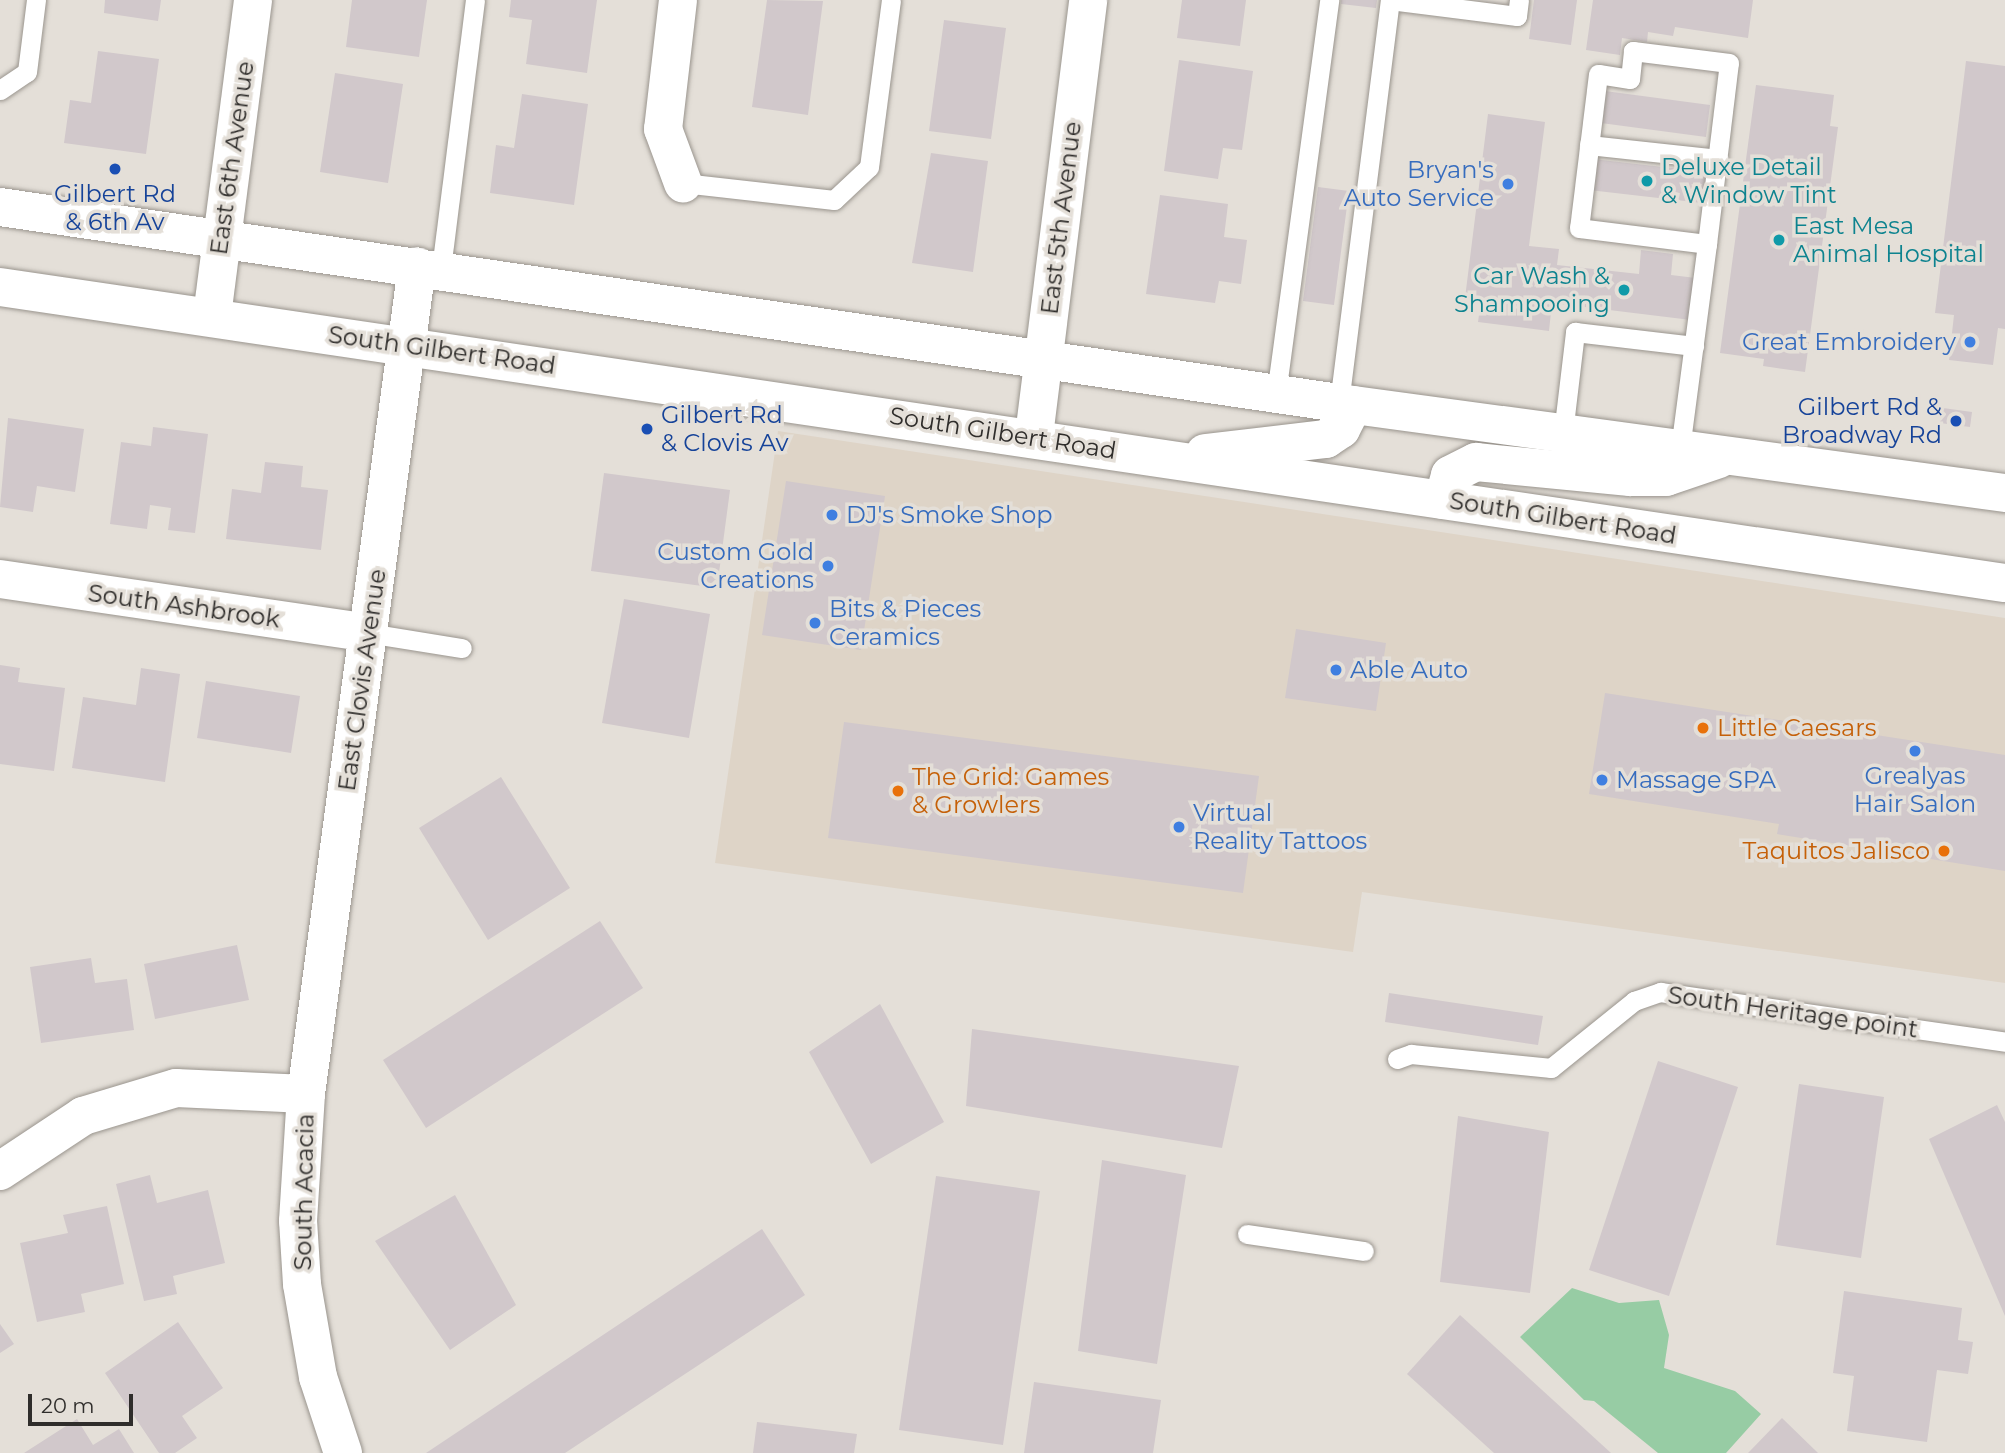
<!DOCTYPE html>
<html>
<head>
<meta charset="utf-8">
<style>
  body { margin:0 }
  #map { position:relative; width:2005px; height:1453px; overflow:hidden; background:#e4dfd8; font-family:Montserrat,sans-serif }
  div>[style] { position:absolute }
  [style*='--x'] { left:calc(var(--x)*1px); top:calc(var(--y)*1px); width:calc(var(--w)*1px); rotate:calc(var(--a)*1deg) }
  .built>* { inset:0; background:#ded4c7 }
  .green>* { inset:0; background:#97cca4 }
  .building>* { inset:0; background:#d1c8cb }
  .roads { filter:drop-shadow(0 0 2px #9a958e) drop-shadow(0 0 2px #9a958e) }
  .lane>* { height:19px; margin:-9.5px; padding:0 9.5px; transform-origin:9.5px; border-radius:9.5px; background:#fff }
  .street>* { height:38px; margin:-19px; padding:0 19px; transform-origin:19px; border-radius:19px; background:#fff }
  .primary>* { height:38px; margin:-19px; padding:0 19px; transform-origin:19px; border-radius:19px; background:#fff }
  .dots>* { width:19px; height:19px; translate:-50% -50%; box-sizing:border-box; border:4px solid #e4dfd8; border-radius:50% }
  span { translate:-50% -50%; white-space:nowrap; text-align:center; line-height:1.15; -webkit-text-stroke:7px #e4dfd8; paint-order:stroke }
  .street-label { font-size:24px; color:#2f2d2b }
  .culture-label { font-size:24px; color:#0d838f }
  .left { translate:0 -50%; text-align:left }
  .right { translate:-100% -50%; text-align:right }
  .shop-label { font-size:24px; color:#366cbe }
  .transit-label { font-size:24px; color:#164399 }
  .food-label { font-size:24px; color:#c56008 }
  .scale { position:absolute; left:28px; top:1394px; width:105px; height:32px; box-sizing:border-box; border:4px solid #2f2d2b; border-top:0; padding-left:9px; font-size:21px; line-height:24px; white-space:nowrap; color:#2f2d2b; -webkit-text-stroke:5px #e4dfd8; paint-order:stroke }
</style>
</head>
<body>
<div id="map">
  <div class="built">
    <i style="clip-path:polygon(778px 431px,2005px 618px,2005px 983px,1362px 892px,1353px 952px,715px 863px)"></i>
  </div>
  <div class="green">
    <i style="clip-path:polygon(1572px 1288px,1619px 1303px,1659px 1300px,1669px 1335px,1664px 1368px,1735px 1391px,1761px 1414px,1726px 1453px,1658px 1453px,1594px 1401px,1584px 1400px,1520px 1337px)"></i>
  </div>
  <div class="building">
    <i style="clip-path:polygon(105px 0,161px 0,158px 21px,104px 13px)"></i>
    <i style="clip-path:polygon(352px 0,427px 0,419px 57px,346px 47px)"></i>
    <i style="clip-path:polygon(511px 0,597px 0,587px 73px,526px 64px,532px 20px,509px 17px)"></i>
    <i style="clip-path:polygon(767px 0,823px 1px,808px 115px,752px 107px)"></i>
    <i style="clip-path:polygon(1182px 0,1246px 0,1240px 46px,1177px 38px)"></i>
    <i style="clip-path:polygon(1341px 0,1377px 0,1376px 8px,1341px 4px)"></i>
    <i style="clip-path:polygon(1534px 0,1577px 0,1571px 45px,1529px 39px)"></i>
    <i style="clip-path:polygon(1593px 0,1753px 0,1748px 38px,1675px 27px,1673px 36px,1648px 32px,1647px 42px,1622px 38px,1620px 55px,1586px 50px)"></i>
    <i style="clip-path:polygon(944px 20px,1006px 28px,991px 139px,929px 131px)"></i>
    <i style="clip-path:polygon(98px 51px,159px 59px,146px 154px,64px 143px,70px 100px,91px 103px)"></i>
    <i style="clip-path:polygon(1179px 60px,1253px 71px,1242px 150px,1223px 148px,1218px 179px,1164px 171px)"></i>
    <i style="clip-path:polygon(1966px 61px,2005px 66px,2005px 329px,1998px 328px,1993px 365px,1949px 360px,1954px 315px,1935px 313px)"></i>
    <i style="clip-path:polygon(335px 73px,403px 84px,388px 183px,320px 172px)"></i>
    <i style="clip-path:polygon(1756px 85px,1834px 95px,1830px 126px,1838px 127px,1805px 372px,1763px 366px,1764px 359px,1720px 353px)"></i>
    <i style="clip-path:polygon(1605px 91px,1710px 105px,1706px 137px,1601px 123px)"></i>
    <i style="clip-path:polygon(522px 94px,588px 104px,574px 205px,490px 193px,496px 145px,514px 148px)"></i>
    <i style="clip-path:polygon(1488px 114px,1545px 122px,1529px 246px,1559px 249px,1557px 265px,1639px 274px,1641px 250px,1673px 254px,1671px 275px,1696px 278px,1691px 320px,1552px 303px,1549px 331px,1478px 322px,1481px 300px,1465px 298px)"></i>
    <i style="clip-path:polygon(931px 153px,988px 161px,973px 272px,912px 263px)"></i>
    <i style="clip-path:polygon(1593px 159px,1706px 172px,1702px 203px,1589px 190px)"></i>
    <i style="clip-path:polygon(1318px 187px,1349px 191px,1334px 305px,1303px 301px)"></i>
    <i style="clip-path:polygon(1160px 195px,1228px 204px,1224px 237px,1247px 240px,1241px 284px,1219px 281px,1215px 303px,1146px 294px)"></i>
    <i style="clip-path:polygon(1943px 408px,1972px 412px,1970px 427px,1940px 423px)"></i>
    <i style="clip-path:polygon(8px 418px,84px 429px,75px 492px,37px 486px,33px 512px,0 507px)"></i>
    <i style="clip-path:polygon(153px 427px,208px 434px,195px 533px,168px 530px,171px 508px,150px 505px,147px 529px,110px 524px,121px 442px,151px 446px)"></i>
    <i style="clip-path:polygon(265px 462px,303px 466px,301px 487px,328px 490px,321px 550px,226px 539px,232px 489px,261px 493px)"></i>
    <i style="clip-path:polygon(604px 473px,730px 490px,717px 588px,591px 571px)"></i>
    <i style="clip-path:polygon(786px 481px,885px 496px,861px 650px,762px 635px)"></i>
    <i style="clip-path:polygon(624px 599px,710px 614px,689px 738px,602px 723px)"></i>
    <i style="clip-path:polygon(1296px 629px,1386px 643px,1376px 711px,1285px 698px)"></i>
    <i style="clip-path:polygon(0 665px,20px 668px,18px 682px,65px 688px,54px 771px,0 764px)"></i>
    <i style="clip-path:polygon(141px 668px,180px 674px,165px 782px,72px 768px,83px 697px,136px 705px)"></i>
    <i style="clip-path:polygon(206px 681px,300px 696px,291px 753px,197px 738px)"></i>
    <i style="clip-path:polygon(1605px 693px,2005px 755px,2005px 871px,1777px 834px,1779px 824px,1589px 794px)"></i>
    <i style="clip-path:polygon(844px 722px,1259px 776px,1243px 893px,828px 838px)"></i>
    <i style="clip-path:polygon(501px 777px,570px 888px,488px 940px,419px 828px)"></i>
    <i style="clip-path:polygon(600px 921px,643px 988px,426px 1128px,383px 1060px)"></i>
    <i style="clip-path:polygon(237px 945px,249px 1000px,155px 1019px,144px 964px)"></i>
    <i style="clip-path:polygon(91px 958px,95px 983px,127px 979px,134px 1030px,41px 1043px,30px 967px)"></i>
    <i style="clip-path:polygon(1389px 993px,1543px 1016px,1538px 1045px,1385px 1022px)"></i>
    <i style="clip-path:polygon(880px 1004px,944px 1122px,871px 1164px,809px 1052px)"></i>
    <i style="clip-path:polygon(972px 1029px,1239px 1066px,1222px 1148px,966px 1106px)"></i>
    <i style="clip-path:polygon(1658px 1061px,1738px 1087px,1669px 1296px,1589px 1270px)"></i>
    <i style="clip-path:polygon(1799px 1084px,1884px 1097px,1861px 1258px,1776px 1245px)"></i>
    <i style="clip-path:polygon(1997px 1105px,2005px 1122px,2005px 1316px,1929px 1139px)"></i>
    <i style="clip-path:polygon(1458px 1116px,1549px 1132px,1530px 1293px,1440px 1282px)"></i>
    <i style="clip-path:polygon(1102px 1160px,1186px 1175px,1157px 1364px,1078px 1351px)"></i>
    <i style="clip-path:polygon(150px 1175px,157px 1203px,208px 1190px,225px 1263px,173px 1276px,177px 1294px,144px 1301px,116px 1184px)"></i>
    <i style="clip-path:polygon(936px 1176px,1040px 1191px,1003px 1445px,899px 1430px)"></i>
    <i style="clip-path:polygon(455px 1195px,516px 1305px,450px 1350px,375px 1241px)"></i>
    <i style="clip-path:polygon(107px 1206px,124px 1284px,81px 1294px,85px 1312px,37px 1322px,20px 1243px,68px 1233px,63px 1215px)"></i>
    <i style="clip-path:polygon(762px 1229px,805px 1295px,565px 1453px,426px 1453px)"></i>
    <i style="clip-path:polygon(1844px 1291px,1962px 1308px,1958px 1340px,1973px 1342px,1968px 1374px,1937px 1370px,1927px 1442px,1847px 1431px,1854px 1376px,1833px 1373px)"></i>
    <i style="clip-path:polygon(1460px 1315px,1611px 1453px,1494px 1453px,1407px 1374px)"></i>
    <i style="clip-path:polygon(178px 1322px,223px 1388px,182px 1416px,197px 1438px,175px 1453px,159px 1453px,105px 1373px)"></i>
    <i style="clip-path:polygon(0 1324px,14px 1344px,0 1353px)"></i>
    <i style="clip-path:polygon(1034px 1382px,1161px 1400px,1153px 1453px,1024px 1453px)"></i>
    <i style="clip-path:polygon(1782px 1418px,1818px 1453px,1748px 1453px)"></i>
    <i style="clip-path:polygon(77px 1419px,93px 1445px,119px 1429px,134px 1453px,24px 1453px)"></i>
    <i style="clip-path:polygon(757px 1422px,857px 1434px,854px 1453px,753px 1453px)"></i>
  </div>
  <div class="roads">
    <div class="lane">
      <i style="--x:1390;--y:0;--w:128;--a:7.2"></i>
      <i style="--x:1517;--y:16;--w:16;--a:-83"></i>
      <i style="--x:0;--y:90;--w:32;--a:-34"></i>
      <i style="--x:27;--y:72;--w:73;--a:-82.9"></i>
      <i style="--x:1589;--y:145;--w:130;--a:6.2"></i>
      <i style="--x:683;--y:183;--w:152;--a:6.4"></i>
      <i style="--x:834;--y:200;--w:48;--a:-43.3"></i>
      <i style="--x:869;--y:167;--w:168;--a:-82.5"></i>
      <i style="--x:441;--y:269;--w:271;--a:-82.8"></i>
      <i style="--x:1276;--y:394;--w:398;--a:-82.3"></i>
      <i style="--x:1339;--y:403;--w:406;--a:-82.8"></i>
      <i style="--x:1563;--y:433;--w:102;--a:-83.2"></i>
      <i style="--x:1575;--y:332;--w:120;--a:6.7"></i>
      <i style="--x:1680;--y:449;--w:207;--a:-82.5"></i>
      <i style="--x:1707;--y:244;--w:182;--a:-83.1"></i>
      <i style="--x:1729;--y:63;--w:97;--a:-172.9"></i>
      <i style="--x:1633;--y:51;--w:28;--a:96"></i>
      <i style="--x:1630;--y:79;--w:32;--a:-171"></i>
      <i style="--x:1598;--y:74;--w:155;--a:97"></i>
      <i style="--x:1579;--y:228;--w:129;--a:7.1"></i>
      <i style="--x:368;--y:633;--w:95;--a:9.1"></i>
      <i style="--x:1397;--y:1059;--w:15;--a:-20"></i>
      <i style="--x:1411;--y:1054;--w:141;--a:5.7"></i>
      <i style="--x:1551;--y:1068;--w:107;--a:-38.9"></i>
      <i style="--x:1634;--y:1001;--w:28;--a:-19"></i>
      <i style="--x:1660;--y:992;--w:349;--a:8.2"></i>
      <i style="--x:1247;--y:1234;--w:118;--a:8.3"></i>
    </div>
    <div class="street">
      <i style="--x:678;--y:0;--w:130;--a:96.6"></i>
      <i style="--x:663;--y:129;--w:58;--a:69.7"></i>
      <i style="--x:212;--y:316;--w:319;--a:-82.6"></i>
      <i style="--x:1034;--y:436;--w:439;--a:-82.9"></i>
      <i style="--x:0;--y:579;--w:372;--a:8.3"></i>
      <i style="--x:0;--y:1171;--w:100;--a:-33.5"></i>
      <i style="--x:83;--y:1116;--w:97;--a:-16.8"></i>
      <i style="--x:176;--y:1088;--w:130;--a:2.6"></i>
      <i style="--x:343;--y:1453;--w:80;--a:-108.2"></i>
      <i style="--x:318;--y:1377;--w:94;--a:-99.8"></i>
      <i style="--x:302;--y:1284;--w:63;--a:-93.6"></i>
      <i style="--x:298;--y:1221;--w:127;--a:-86.4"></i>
      <i style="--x:306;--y:1094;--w:835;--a:-82.36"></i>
    </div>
    <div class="primary">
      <i style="--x:0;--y:207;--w:1353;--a:8.33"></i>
      <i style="--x:1339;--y:403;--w:672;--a:7.7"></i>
      <i style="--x:0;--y:287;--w:2027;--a:8.4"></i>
      <i style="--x:1205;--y:453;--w:122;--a:-6.6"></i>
      <i style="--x:1326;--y:439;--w:18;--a:-34"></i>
      <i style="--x:1341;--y:429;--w:27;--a:-63"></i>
      <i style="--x:1443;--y:500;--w:26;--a:-74"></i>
      <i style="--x:1450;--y:475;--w:29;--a:-27"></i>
      <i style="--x:1476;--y:462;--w:155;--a:5.6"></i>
      <i style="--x:1630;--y:477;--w:36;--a:0"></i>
      <i style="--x:1666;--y:477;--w:56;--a:-18.8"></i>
    </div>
  </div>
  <div class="dots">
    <i style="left:115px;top:169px;background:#1a4fb4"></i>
    <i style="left:1647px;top:181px;background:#0f9aa8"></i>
    <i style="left:1508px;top:184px;background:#3f7fe0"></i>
    <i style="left:1779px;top:240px;background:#0f9aa8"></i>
    <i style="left:1624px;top:290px;background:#0f9aa8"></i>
    <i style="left:1970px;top:342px;background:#3f7fe0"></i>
    <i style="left:1956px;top:421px;background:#1a4fb4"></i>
    <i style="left:647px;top:429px;background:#1a4fb4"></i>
    <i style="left:832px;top:515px;background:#3f7fe0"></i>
    <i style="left:828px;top:566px;background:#3f7fe0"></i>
    <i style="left:815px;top:623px;background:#3f7fe0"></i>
    <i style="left:1336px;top:670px;background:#3f7fe0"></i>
    <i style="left:1703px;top:728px;background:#e8710a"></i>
    <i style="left:1915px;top:751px;background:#3f7fe0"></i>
    <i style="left:1602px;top:780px;background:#3f7fe0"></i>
    <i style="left:898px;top:791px;background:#e8710a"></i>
    <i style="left:1179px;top:827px;background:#3f7fe0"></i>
    <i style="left:1944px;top:851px;background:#e8710a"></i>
  </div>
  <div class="street-label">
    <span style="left:232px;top:158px;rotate:-82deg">East 6th Avenue</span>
    <span style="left:1061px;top:218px;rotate:-83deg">East 5th Avenue</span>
    <span style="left:442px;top:350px;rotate:8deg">South Gilbert Road</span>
    <span style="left:1003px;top:433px;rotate:9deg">South Gilbert Road</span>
    <span style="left:1563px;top:518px;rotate:9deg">South Gilbert Road</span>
    <span style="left:184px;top:606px;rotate:8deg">South Ashbrook</span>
    <span style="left:362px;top:680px;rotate:-82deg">East Clovis Avenue</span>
    <span style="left:1793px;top:1012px;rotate:8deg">South Heritage point</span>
    <span style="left:304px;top:1192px;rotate:-89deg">South Acacia</span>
  </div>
  <div class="culture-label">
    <span class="left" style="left:1661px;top:181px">Deluxe Detail<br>&amp; Window Tint</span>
    <span class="left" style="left:1793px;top:240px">East Mesa<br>Animal Hospital</span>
    <span class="right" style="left:1610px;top:290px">Car Wash &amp;<br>Shampooing</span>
  </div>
  <div class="shop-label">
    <span class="right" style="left:1494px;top:184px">Bryan's<br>Auto Service</span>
    <span class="right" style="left:1956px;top:342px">Great Embroidery</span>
    <span class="left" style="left:846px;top:515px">DJ's Smoke Shop</span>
    <span class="right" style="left:814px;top:566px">Custom Gold<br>Creations</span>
    <span class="left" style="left:829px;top:623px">Bits &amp; Pieces<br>Ceramics</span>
    <span class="left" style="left:1350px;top:670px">Able Auto</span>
    <span style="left:1915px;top:790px">Grealyas<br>Hair Salon</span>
    <span class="left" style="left:1616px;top:780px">Massage SPA</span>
    <span class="left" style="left:1193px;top:827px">Virtual<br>Reality Tattoos</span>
  </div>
  <div class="transit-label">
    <span style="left:115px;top:208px">Gilbert Rd<br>&amp; 6th Av</span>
    <span class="right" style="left:1942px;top:421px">Gilbert Rd &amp;<br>Broadway Rd</span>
    <span class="left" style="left:661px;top:429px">Gilbert Rd<br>&amp; Clovis Av</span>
  </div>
  <div class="food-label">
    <span class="left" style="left:1717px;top:728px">Little Caesars</span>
    <span class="left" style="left:912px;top:791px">The Grid: Games<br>&amp; Growlers</span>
    <span class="right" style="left:1930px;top:851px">Taquitos Jalisco</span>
  </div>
  <div class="scale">20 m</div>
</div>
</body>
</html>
